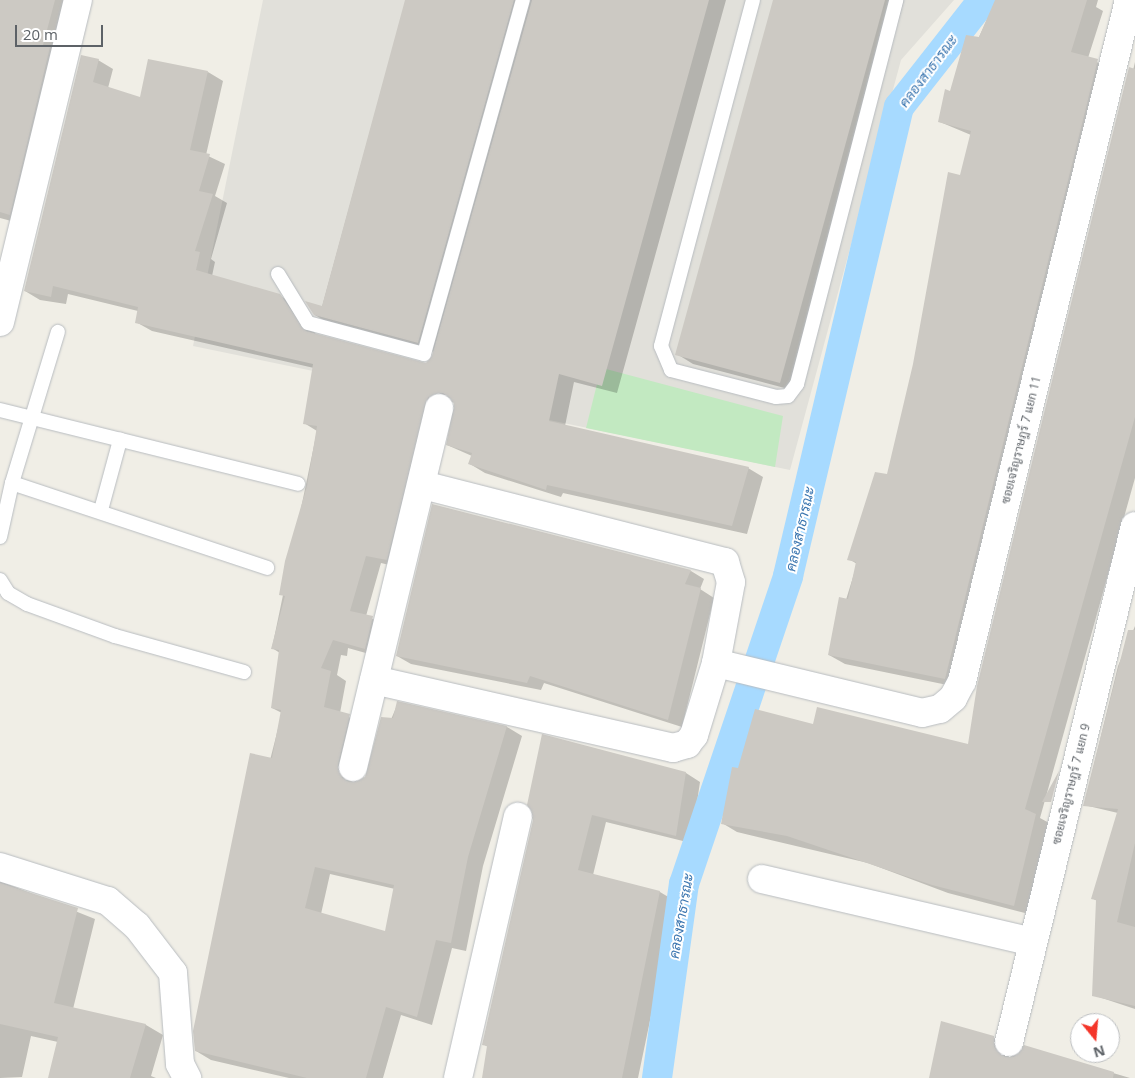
<!DOCTYPE html>
<html>
<head>
<meta charset="utf-8">
<style>
  body { margin:0 }
  #map { position:relative; width:1135px; height:1078px; overflow:hidden; background:#f0eee6; font-family:"Open Sans",Sarabun,sans-serif }
  div>[style] { position:absolute }
  [style*='--x'] { left:calc(var(--x)*1px); top:calc(var(--y)*1px); width:calc(var(--w)*1px); rotate:calc(var(--a)*1deg) }
  .industrial>* { inset:0; background:#e1e0da }
  .green>* { inset:0; background:#c2e9c1 }
  .shadow>* { inset:0; background:#0003 }
  .canal>* { height:30px; margin:-15px; padding:0 15px; transform-origin:15px; border-radius:15px; background:#a7daff }
  .building>* { inset:0; background:#ccc9c3 }
  .roads { filter:drop-shadow(0 0 1px #b8bcc0) drop-shadow(0 0 1px #b8bcc0) }
  .service>* { height:14px; margin:-7px; padding:0 7px; transform-origin:7px; border-radius:7px; background:#fff }
  .minor>* { height:28px; margin:-14px; padding:0 14px; transform-origin:14px; border-radius:14px; background:#fff }
  span { translate:-50% -50%; white-space:nowrap; text-align:center; line-height:1.15; -webkit-text-stroke:4px #fff; paint-order:stroke }
  .street-label { font-size:12px; color:#5d6267 }
  .water-label { font-size:14px; color:#3a75af; font-style:italic }
  .north { position:absolute; left:1070px; top:1013px; width:50px; height:50px; box-sizing:border-box; background:#fff; border:1px solid #bec0c2; border-radius:50%; rotate:163deg; font-size:14px; font-weight:700; line-height:20px; text-align:center; color:#5d6267 }
  .north::after { content:''; display:block; margin:auto; width:18px; height:22px; background:#f43529; clip-path:polygon(50% 0,100% 100%,50% 72%,0 100%) }
  .scale { position:absolute; left:15px; top:25px; width:88px; height:22px; box-sizing:border-box; border:2px solid #5d6267; border-top:0; padding-left:6px; font-size:15px; line-height:18px; white-space:nowrap; color:#5d6267; -webkit-text-stroke:4px #fff; paint-order:stroke }
</style>
</head>
<body>
<div id="map">
  <div class="industrial">
    <i style="clip-path:polygon(263px 0,954px 0,901px 60px,790px 470px,193px 346px)"></i>
  </div>
  <div class="green">
    <i style="clip-path:polygon(606px 369px,783px 416px,775px 467px,586px 428px,597px 384px)"></i>
  </div>
  <div class="shadow">
    <i style="clip-path:polygon(0 0,79px 0,30px 226px,0 218px)"></i>
    <i style="clip-path:polygon(evenodd,406px 0,726px 0,617px 393px,574px 382px,565px 426px,748px 468px,763px 477px,747px 534px,563px 493px,561px 497px,485px 473px,470px 464px,472px 456px,447px 445px,455px 403px,450px 401px,402px 568px,381px 563px,366px 616px,388px 626px,380px 657px,348px 648px,347px 656px,341px 655px,337px 675px,346px 681px,340px 713px,364px 724px,355px 781px,366px 778px,398px 703px,507px 727px,522px 736px,483px 866px,466px 951px,452px 948px,432px 1025px,401px 1015px,383px 1078px,289px 1078px,211px 1060px,196px 1051px,282px 713px,272px 708px,280px 653px,272px 648px,317px 431px,304px 423px,314px 368px,152px 331px,136px 322px,138px 311px,68px 294px,66px 304px,40px 300px,25px 291px,98px 60px,113px 69px,108px 88px,141px 99px,208px 72px,223px 81px,206px 155px,225px 164px,215px 196px,227px 203px,211px 259px,215px 262px,212px 276px,280px 296px,296px 305px,317px 336px,427px 364px,435px 352px,330px 324px,315px 315px,322px 307px,406px 0,330px 874px,395px 889px,386px 932px,321px 914px,330px 874px)"></i>
    <i style="clip-path:polygon(774px 0,904px 0,796px 391px,693px 364px,677px 354px)"></i>
    <i style="clip-path:polygon(996px 0,1098px 0,1096px 7px,1103px 11px,1088px 58px,1114px 70px,962px 688px,845px 664px,829px 655px,857px 564px,849px 559px,888px 476px,971px 135px,940px 122px)"></i>
    <i style="clip-path:polygon(1135px 62px,1135px 478px,1040px 818px,1051px 824px,1029px 914px,948px 893px,868px 863px,737px 832px,722px 823px,739px 769px,814px 725px,969px 746px)"></i>
    <i style="clip-path:polygon(691px 571px,704px 579px,700px 589px,714px 598px,682px 727px,544px 683px,541px 690px,411px 664px,397px 656px)"></i>
    <i style="clip-path:polygon(1135px 626px,1135px 1009px,1093px 995px,1097px 901px,1092px 898px,1118px 813px,1084px 805px,1118px 666px)"></i>
    <i style="clip-path:polygon(686px 773px,700px 782px,691px 843px,606px 822px,593px 875px,660px 892px,675px 901px,638px 1078px,487px 1078px,488px 1047px,483px 1044px,535px 820px)"></i>
    <i style="clip-path:polygon(0 881px,95px 919px,73px 1009px,146px 1025px,163px 1035px,151px 1076px,156px 1078px,49px 1078px,58px 1042px,31px 1036px,22px 1077px,0 1078px)"></i>
    <i style="clip-path:polygon(994px 1038px,1005px 1044px,1009px 1058px,1025px 1047px,1130px 1078px,930px 1078px)"></i>
  </div>
  <div class="canal">
    <i style="--x:657;--y:1078;--w:196;--a:-82.1"></i>
    <i style="--x:684;--y:884;--w:325;--a:-71.3"></i>
    <i style="--x:788;--y:576;--w:482;--a:-76.7"></i>
    <i style="--x:899;--y:107;--w:136;--a:-51.9"></i>
  </div>
  <div class="building">
    <i style="clip-path:polygon(0 0,55px 0,43px 45px,50px 47px,10px 215px,0 212px)"></i>
    <i style="clip-path:polygon(405px 0,514px 0,418px 343px,314px 315px,305px 301px,322px 306px)"></i>
    <i style="clip-path:polygon(evenodd,532px 0,709px 0,602px 386px,559px 374px,549px 421px,749px 467px,732px 526px,547px 485px,546px 490px,468px 464px,472px 453px,446px 445px,454px 403px,443px 393px,428px 397px,387px 560px,366px 556px,350px 611px,373px 616px,365px 649px,333px 640px,321px 668px,331px 671px,324px 707px,350px 714px,338px 764px,342px 778px,349px 782px,365px 777px,381px 717px,393px 718px,397px 701px,507px 726px,468px 857px,451px 943px,436px 940px,417px 1017px,386px 1007px,366px 1078px,307px 1078px,195px 1051px,193px 1031px,250px 753px,272px 758px,281px 710px,271px 708px,279px 650px,271px 649px,285px 596px,279px 595px,285px 561px,307px 486px,317px 426px,303px 424px,313px 364px,135px 323px,138px 307px,53px 286px,51px 297px,24px 291px,81px 55px,99px 59px,93px 82px,140px 97px,148px 59px,208px 71px,190px 150px,210px 154px,199px 191px,213px 194px,195px 251px,200px 252px,196px 270px,280px 294px,306px 331px,426px 363px,432px 356px,532px 0,315px 867px,394px 885px,385px 931px,305px 908px,315px 867px)"></i>
    <i style="clip-path:polygon(773px 0,885px 0,780px 383px,675px 355px)"></i>
    <i style="clip-path:polygon(995px 0,1087px 0,1071px 52px,1098px 59px,945px 679px,828px 655px,839px 597px,848px 599px,856px 562px,847px 560px,875px 472px,887px 474px,913px 364px,948px 172px,960px 175px,971px 131px,938px 122px,945px 89px,950px 91px,966px 35px,979px 37px)"></i>
    <i style="clip-path:polygon(1129px 67px,1135px 69px,1135px 417px,1025px 809px,1036px 814px,1014px 906px,932px 885px,787px 836px,721px 824px,732px 767px,738px 768px,755px 709px,813px 724px,817px 707px,968px 744px,977px 686px)"></i>
    <i style="clip-path:polygon(432px 504px,691px 570px,685px 584px,701px 588px,668px 720px,530px 676px,527px 683px,396px 656px)"></i>
    <i style="clip-path:polygon(1128px 630px,1135px 630px,1135px 843px,1117px 922px,1135px 927px,1135px 1006px,1092px 996px,1096px 900px,1091px 899px,1118px 809px,1083px 806px)"></i>
    <i style="clip-path:polygon(542px 734px,686px 772px,676px 836px,592px 815px,578px 870px,660px 891px,622px 1078px,482px 1078px,487px 1046px,482px 1045px,533px 820px,527px 805px)"></i>
    <i style="clip-path:polygon(1059px 771px,1051px 802px,1042px 802px)"></i>
    <i style="clip-path:polygon(0 883px,78px 908px,54px 1003px,146px 1024px,130px 1078px,48px 1078px,58px 1037px,0 1024px)"></i>
    <i style="clip-path:polygon(941px 1021px,994px 1036px,994px 1047px,1005px 1057px,1014px 1057px,1024px 1045px,1114px 1072px,1113px 1078px,929px 1078px)"></i>
  </div>
  <div class="roads">
    <div class="service">
      <i style="--x:753;--y:0;--w:358;--a:104.9"></i>
      <i style="--x:661;--y:346;--w:26;--a:67"></i>
      <i style="--x:671;--y:370;--w:108;--a:14.4"></i>
      <i style="--x:776;--y:397;--w:12;--a:-5"></i>
      <i style="--x:788;--y:396;--w:15;--a:-53"></i>
      <i style="--x:797;--y:384;--w:397;--a:-75.5"></i>
      <i style="--x:278;--y:274;--w:57;--a:58.5"></i>
      <i style="--x:308;--y:323;--w:120;--a:15"></i>
      <i style="--x:424;--y:354;--w:368;--a:-74.4"></i>
      <i style="--x:0;--y:410;--w:307;--a:13.9"></i>
      <i style="--x:12;--y:483;--w:269;--a:18.4"></i>
      <i style="--x:101;--y:510;--w:73;--a:-74.8"></i>
      <i style="--x:0;--y:537;--w:55;--a:-77.5"></i>
      <i style="--x:12;--y:483;--w:158;--a:-73.1"></i>
      <i style="--x:0;--y:580;--w:15;--a:58"></i>
      <i style="--x:8;--y:593;--w:22;--a:30"></i>
      <i style="--x:27;--y:604;--w:94;--a:20"></i>
      <i style="--x:115;--y:636;--w:134;--a:15.6"></i>
    </div>
    <div class="minor">
      <i style="--x:0;--y:322;--w:331;--a:-76.4"></i>
      <i style="--x:716;--y:663;--w:212;--a:13.6"></i>
      <i style="--x:922;--y:713;--w:18;--a:-13"></i>
      <i style="--x:940;--y:709;--w:17;--a:-40"></i>
      <i style="--x:953;--y:698;--w:19;--a:-62"></i>
      <i style="--x:962;--y:681;--w:701;--a:-76.22"></i>
      <i style="--x:374;--y:680;--w:307;--a:12.8"></i>
      <i style="--x:673;--y:748;--w:15;--a:-16"></i>
      <i style="--x:687;--y:744;--w:11;--a:-52"></i>
      <i style="--x:694;--y:735;--w:75;--a:-73"></i>
      <i style="--x:716;--y:663;--w:82;--a:-79.5"></i>
      <i style="--x:731;--y:582;--w:21;--a:-107"></i>
      <i style="--x:725;--y:562;--w:313;--a:-165.7"></i>
      <i style="--x:353;--y:767;--w:369;--a:-76.5"></i>
      <i style="--x:0;--y:867;--w:113;--a:17.5"></i>
      <i style="--x:108;--y:901;--w:38;--a:41"></i>
      <i style="--x:137;--y:926;--w:59;--a:52.5"></i>
      <i style="--x:173;--y:973;--w:91;--a:85.6"></i>
      <i style="--x:180;--y:1064;--w:16;--a:63"></i>
      <i style="--x:762;--y:879;--w:277;--a:13.1"></i>
      <i style="--x:1009;--y:1042;--w:531;--a:-76.28"></i>
      <i style="--x:458;--y:1078;--w:268;--a:-77.1"></i>
    </div>
  </div>
  <div class="street-label">
    <span style="left:1021px;top:440px;rotate:-76deg">ซอยเจริญราษฎร์ 7 แยก 11</span>
    <span style="left:1071px;top:784px;rotate:-76deg">ซอยเจริญราษฎร์ 7 แยก 9</span>
  </div>
  <div class="water-label">
    <span style="left:928px;top:71px;rotate:-53deg">คลองสาธารณะ</span>
    <span style="left:800px;top:529px;rotate:-77deg">คลองสาธารณะ</span>
    <span style="left:681px;top:916px;rotate:-80deg">คลองสาธารณะ</span>
  </div>
  <div class="north">N</div>
  <div class="scale">20 m</div>
</div>
</body>
</html>
